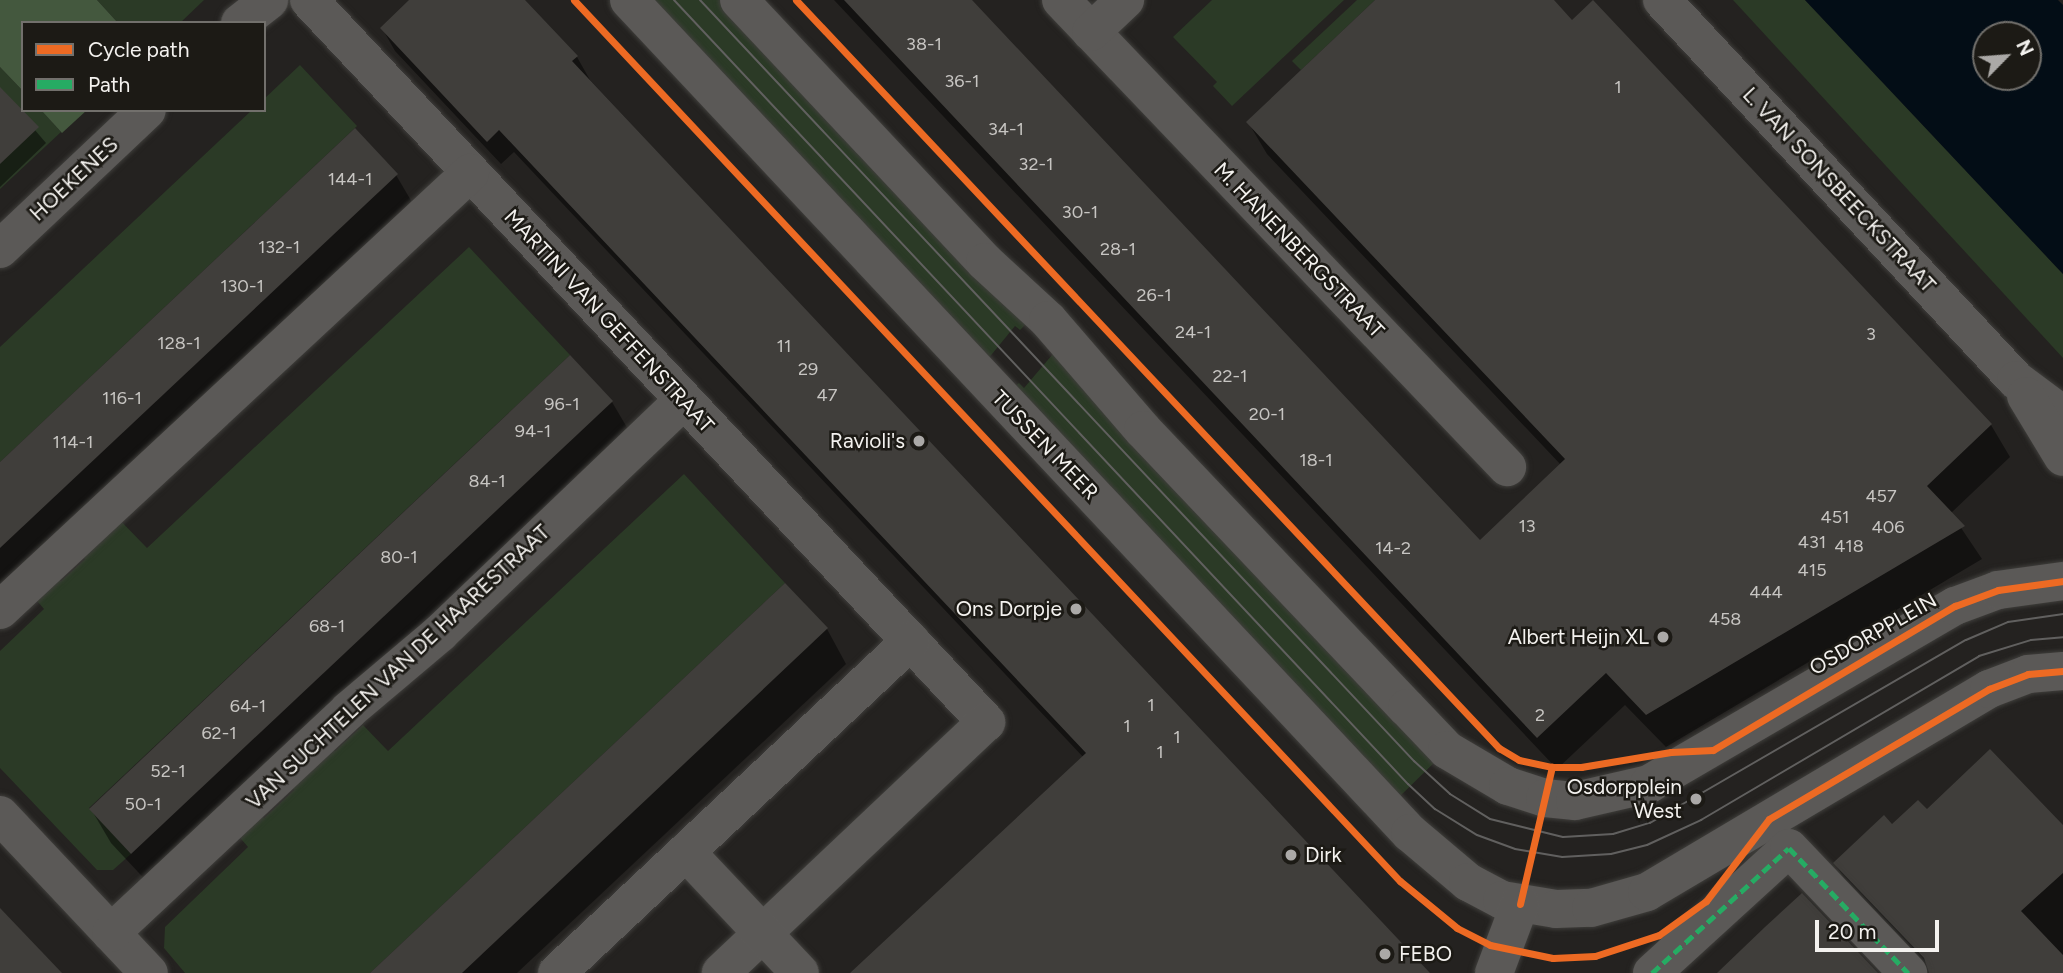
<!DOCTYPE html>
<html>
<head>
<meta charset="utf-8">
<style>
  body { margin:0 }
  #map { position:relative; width:2063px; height:973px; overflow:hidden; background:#242220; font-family:Figtree,sans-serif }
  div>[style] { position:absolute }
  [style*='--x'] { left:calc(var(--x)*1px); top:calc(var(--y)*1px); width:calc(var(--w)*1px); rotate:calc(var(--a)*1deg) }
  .green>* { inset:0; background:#2b3a26 }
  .forest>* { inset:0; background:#44583e }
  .water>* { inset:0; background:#030d16 }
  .shadow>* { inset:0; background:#0007 }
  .building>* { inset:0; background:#403e3b }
  .roads { filter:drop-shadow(0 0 2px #3f3e3b) drop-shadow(0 0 2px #3f3e3b) }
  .minor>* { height:38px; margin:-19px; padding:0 19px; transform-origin:19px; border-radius:19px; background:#5b5957 }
  .tram>* { height:2px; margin:-1px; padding:0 1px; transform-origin:1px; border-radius:1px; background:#61605f }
  .quiet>* { height:5px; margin-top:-2.5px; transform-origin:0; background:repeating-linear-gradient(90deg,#26ab63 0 10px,transparent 0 15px) }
  .cycleway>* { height:7px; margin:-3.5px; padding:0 3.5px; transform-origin:3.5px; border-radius:3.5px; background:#ed6a23 }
  .dots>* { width:19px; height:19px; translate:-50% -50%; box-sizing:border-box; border:4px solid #1c1a15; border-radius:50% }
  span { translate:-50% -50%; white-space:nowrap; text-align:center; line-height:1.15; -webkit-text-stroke:5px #1c1a15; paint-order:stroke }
  .number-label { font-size:18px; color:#c7c5c2 }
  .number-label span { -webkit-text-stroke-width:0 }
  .street-label { font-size:21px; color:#f4f2ef }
  .poi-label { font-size:21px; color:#f4f2ef }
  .right { translate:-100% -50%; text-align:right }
  .left { translate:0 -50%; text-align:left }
  .legend { position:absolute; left:21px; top:21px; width:245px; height:91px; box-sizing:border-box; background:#1c1a15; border:2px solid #72706c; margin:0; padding:9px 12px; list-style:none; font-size:21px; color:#f4f2ef }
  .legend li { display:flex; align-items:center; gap:14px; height:35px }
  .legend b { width:35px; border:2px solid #72706c }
  .north { position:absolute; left:1972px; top:21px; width:70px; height:70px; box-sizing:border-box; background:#1c1a15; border:2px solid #72706c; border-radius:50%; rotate:65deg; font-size:19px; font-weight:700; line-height:28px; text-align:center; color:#f4f2ef }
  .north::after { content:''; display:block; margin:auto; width:24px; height:32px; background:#aba9a7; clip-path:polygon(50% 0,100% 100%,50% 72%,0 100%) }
  .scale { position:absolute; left:1815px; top:920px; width:124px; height:32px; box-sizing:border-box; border:4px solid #f4f2ef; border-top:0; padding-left:9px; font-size:21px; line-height:24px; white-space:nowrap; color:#f4f2ef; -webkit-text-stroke:5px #1c1a15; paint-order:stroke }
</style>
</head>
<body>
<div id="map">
  <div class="green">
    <i style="clip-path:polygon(97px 0,204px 0,180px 23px,118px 23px)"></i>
    <i style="clip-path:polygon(647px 0,722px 0,1031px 319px,1020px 330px,1015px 326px,983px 365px)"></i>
    <i style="clip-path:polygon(1212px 0,1344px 0,1232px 106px,1213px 86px,1217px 82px,1173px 37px)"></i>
    <i style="clip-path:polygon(1357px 0,1375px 0,1301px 70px,1292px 61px)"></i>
    <i style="clip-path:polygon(1733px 0,1805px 0,2063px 274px,2063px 358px)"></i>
    <i style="clip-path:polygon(300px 65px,357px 126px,0 462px,0 347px,252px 110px,264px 110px,264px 99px)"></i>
    <i style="clip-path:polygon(0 67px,23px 91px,23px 110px,41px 110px,61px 132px,0 189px)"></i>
    <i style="clip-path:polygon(469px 247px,570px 355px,89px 808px,131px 854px,113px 870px,97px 870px,0 768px,0 651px,44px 609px,31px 594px,52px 573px,61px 581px,85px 559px,77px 550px,115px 515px,147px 548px)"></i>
    <i style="clip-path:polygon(1058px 348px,1439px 758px,1394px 802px,1008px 392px,1019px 383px,1024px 388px)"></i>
    <i style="clip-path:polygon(684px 474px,785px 583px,370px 973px,185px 973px,164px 948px,165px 927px,248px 847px,235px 832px,256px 811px,264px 818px,294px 790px,287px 782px,328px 744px,335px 751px,363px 725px,388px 751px)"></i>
  </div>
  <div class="forest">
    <i style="clip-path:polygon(0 0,97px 0,118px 23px,23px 23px,23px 91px,0 67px)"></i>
    <i style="clip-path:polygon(41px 110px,87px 110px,62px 133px)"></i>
  </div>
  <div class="water">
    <i style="clip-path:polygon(evenodd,1805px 0,2058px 0,2063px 5px,2063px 274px,1805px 0,1986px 35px,2028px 35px,2028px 77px,1986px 77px,1986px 35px)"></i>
  </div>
  <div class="shadow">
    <i style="clip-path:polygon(412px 0,523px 0,577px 57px,590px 80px,1425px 973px,871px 973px,1084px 758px,514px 152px,501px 164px,395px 51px,382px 28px)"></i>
    <i style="clip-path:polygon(834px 0,970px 0,1480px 542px,1561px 465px,1267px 154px,1248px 122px,1377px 0,1551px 0,1572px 22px,1593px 3px,1991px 425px,2010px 457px,1951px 513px,1982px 559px,1666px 747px,1625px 705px,1557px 769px)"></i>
    <i style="clip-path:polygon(0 89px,46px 143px,0 187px)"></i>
    <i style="clip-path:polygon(396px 175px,416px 209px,0 601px,0 465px)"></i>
    <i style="clip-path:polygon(612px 402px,632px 436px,152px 887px,111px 843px,91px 809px)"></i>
    <i style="clip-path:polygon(785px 585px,827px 629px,846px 664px,517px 973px,372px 973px)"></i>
    <i style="clip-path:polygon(1927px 812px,2063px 828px,2063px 973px,1930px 973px,1850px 889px,1835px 863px,1892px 827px)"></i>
  </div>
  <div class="building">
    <i style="clip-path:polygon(409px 0,525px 0,578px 56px,572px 61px,1430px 973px,850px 973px,1086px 753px,499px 130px,487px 142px,380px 28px)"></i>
    <i style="clip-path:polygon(844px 0,972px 0,1480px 540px,1565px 459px,1246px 122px,1375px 0,1554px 0,1572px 20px,1593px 0,1992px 424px,1927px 486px,1965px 526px,1646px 715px,1606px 673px,1537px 738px)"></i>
    <i style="clip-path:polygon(0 87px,39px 127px,0 164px)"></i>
    <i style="clip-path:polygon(355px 128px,398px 174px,0 548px,0 462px)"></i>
    <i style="clip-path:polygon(570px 355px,613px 401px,131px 854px,89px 809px)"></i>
    <i style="clip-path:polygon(785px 583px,828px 628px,702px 747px,462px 973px,370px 973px)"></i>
    <i style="clip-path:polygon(1990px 749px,2063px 825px,2063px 873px,2021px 911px,2063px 955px,2063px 973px,1929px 973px,1924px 958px,1833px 863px,1884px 815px,1892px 824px,1918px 800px,1927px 809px)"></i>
    <i style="clip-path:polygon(1802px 893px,1878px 973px,1717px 973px,1765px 927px)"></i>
    <i style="clip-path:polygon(0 908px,62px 973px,0 973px)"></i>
  </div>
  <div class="roads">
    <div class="minor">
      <i style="--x:309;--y:0;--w:990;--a:46.84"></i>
      <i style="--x:986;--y:722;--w:365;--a:136.6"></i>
      <i style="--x:629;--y:0;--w:1142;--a:46.85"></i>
      <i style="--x:1410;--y:833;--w:76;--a:40.2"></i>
      <i style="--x:1468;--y:882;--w:38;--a:28"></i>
      <i style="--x:1502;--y:900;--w:55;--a:9.5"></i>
      <i style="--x:1556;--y:909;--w:35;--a:-2"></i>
      <i style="--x:1591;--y:908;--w:58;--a:-15.9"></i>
      <i style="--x:1647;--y:892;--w:398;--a:-30.7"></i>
      <i style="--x:1989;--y:689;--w:42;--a:-21"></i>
      <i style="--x:2028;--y:674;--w:35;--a:-5"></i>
      <i style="--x:739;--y:0;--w:359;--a:46.8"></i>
      <i style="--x:985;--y:262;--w:86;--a:42.6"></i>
      <i style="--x:1048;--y:320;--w:145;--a:49.2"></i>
      <i style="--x:1143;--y:430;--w:383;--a:46.5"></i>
      <i style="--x:1407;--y:708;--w:58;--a:46.4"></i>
      <i style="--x:1447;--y:750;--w:71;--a:30.5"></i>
      <i style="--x:1508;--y:786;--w:39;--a:18"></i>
      <i style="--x:1545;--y:798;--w:30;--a:6"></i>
      <i style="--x:1575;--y:801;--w:76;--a:-12.9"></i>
      <i style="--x:1649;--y:784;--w:354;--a:-30.2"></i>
      <i style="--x:1955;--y:606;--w:46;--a:-20.4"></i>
      <i style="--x:1998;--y:590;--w:66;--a:-7.9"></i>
      <i style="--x:1061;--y:0;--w:646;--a:46.32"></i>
      <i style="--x:1662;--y:0;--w:519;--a:47.03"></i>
      <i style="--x:2016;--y:380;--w:59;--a:36.7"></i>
      <i style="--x:240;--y:23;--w:37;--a:-38"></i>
      <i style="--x:1091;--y:32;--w:47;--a:-43.3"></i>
      <i style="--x:0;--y:249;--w:202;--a:-43.4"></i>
      <i style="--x:2026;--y:396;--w:71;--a:58.8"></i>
      <i style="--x:0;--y:610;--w:642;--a:-42.92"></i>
      <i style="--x:0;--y:815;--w:217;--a:46.7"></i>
      <i style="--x:686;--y:852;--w:166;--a:46.7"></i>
      <i style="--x:111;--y:933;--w:326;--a:-43.1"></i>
      <i style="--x:349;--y:710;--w:119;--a:-40.2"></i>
      <i style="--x:440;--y:633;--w:337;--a:-43.7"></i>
      <i style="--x:557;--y:973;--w:485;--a:-43.2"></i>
      <i style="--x:1494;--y:973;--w:74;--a:-69.4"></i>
      <i style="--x:1652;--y:973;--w:185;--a:-42.4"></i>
      <i style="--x:1789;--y:848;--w:173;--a:46.4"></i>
    </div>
  </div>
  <div class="tram">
    <i style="--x:674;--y:0;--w:1074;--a:46.89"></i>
    <i style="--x:1408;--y:784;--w:37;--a:43"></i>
    <i style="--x:1435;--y:809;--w:49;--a:31.8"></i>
    <i style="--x:1477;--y:835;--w:40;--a:20.2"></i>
    <i style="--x:1515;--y:849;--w:48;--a:9.7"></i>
    <i style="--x:1562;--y:857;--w:49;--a:-3.5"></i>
    <i style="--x:1611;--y:854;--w:37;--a:-14"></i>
    <i style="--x:1647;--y:845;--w:60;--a:-24.8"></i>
    <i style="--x:1701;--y:820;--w:323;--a:-30.5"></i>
    <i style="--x:1979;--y:656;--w:54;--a:-17.1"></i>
    <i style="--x:2031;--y:640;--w:32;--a:-5"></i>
    <i style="--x:700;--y:0;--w:1044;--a:46.83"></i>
    <i style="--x:1414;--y:761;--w:49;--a:42.5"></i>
    <i style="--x:1450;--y:794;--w:47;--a:32"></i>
    <i style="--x:1490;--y:819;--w:75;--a:13.9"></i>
    <i style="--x:1563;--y:837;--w:50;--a:-3.4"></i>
    <i style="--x:1613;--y:834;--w:39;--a:-17"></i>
    <i style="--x:1650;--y:823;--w:365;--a:-30.1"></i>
    <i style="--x:1966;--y:640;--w:46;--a:-23.2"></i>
    <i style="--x:2008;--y:622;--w:56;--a:-8.3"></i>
  </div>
  <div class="quiet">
    <i style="--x:1652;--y:973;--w:185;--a:-42.4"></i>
    <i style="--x:1789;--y:848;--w:173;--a:46.4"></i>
  </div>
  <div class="cycleway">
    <i style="--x:574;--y:0;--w:1208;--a:46.85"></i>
    <i style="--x:1400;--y:881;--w:74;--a:39.5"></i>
    <i style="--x:1457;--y:928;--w:37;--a:27"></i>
    <i style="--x:1490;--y:945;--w:64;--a:11.7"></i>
    <i style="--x:1553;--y:958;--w:42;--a:-2.7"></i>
    <i style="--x:1595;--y:956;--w:67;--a:-18.2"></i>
    <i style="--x:1659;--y:935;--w:58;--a:-35.9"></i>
    <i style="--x:1706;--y:901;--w:103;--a:-52.5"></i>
    <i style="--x:1769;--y:819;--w:256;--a:-30.6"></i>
    <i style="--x:1989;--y:689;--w:42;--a:-21"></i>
    <i style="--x:2028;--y:674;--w:35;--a:-5"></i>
    <i style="--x:796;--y:0;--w:1027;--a:46.78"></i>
    <i style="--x:1499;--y:748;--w:23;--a:31"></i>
    <i style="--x:1519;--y:760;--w:34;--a:12"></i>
    <i style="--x:1552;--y:767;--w:29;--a:0"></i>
    <i style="--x:1581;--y:767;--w:91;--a:-9.5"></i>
    <i style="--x:1671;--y:752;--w:42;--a:-2.7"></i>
    <i style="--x:1713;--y:750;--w:282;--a:-30.8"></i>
    <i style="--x:1955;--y:606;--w:46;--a:-20.4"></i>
    <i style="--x:1998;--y:590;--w:66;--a:-7.9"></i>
    <i style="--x:1520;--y:904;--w:141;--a:-76.9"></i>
  </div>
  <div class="dots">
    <i style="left:919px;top:441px;background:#aba9a7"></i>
    <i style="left:1076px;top:609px;background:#aba9a7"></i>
    <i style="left:1663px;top:637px;background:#aba9a7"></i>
    <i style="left:1696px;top:799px;background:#aba9a7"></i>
    <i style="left:1291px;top:855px;background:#aba9a7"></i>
    <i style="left:1385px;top:954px;background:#aba9a7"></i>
  </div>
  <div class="number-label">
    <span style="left:924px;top:44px">38-1</span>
    <span style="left:962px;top:81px">36-1</span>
    <span style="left:1618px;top:87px">1</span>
    <span style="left:1006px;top:129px">34-1</span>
    <span style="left:1036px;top:164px">32-1</span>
    <span style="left:350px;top:179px">144-1</span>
    <span style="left:1080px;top:212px">30-1</span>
    <span style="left:279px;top:247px">132-1</span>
    <span style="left:1118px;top:249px">28-1</span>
    <span style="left:242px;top:286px">130-1</span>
    <span style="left:1154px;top:295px">26-1</span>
    <span style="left:1193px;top:332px">24-1</span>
    <span style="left:1871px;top:334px">3</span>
    <span style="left:179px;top:343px">128-1</span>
    <span style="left:784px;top:346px">11</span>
    <span style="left:808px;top:369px">29</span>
    <span style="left:1230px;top:376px">22-1</span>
    <span style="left:827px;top:395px">47</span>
    <span style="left:122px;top:398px">116-1</span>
    <span style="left:562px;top:404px">96-1</span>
    <span style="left:1267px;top:414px">20-1</span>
    <span style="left:533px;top:431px">94-1</span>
    <span style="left:73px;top:442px">114-1</span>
    <span style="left:1316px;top:460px">18-1</span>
    <span style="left:487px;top:481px">84-1</span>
    <span style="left:1881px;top:496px">457</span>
    <span style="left:1835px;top:517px">451</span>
    <span style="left:1527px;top:526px">13</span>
    <span style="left:1888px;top:527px">406</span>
    <span style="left:1812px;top:542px">431</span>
    <span style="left:1849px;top:546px">418</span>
    <span style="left:1393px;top:548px">14-2</span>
    <span style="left:399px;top:557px">80-1</span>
    <span style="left:1812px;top:570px">415</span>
    <span style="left:1766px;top:592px">444</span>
    <span style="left:1725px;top:619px">458</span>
    <span style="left:327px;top:626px">68-1</span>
    <span style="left:1151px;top:705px">1</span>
    <span style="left:248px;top:706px">64-1</span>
    <span style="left:1540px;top:715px">2</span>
    <span style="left:1127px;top:726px">1</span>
    <span style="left:219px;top:733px">62-1</span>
    <span style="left:1177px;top:737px">1</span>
    <span style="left:1160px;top:752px">1</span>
    <span style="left:168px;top:771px">52-1</span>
    <span style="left:143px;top:804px">50-1</span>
  </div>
  <div class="street-label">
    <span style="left:74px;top:179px;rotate:-43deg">HOEKENES</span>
    <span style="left:1839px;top:190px;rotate:47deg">L. VAN SONSBEECKSTRAAT</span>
    <span style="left:1299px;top:250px;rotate:46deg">M. HANENBERGSTRAAT</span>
    <span style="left:609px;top:321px;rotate:47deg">MARTINI VAN GEFFENSTRAAT</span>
    <span style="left:1045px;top:445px;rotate:46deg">TUSSEN MEER</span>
    <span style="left:1873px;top:634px;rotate:-30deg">OSDORPPLEIN</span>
    <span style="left:398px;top:667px;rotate:-43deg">VAN SUCHTELEN VAN DE HAARESTRAAT</span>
  </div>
  <div class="poi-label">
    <span class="right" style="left:905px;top:441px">Ravioli's</span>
    <span class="right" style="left:1062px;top:609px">Ons Dorpje</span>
    <span class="right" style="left:1649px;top:637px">Albert Heijn XL</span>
    <span class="right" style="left:1682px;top:799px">Osdorpplein<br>West</span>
    <span class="left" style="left:1305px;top:855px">Dirk</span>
    <span class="left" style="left:1399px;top:954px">FEBO</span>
  </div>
  <ul class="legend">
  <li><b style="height:9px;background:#ed6a23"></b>Cycle path</li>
  <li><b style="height:9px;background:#26ab63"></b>Path</li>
  </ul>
  <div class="north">N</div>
  <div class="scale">20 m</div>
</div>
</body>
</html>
